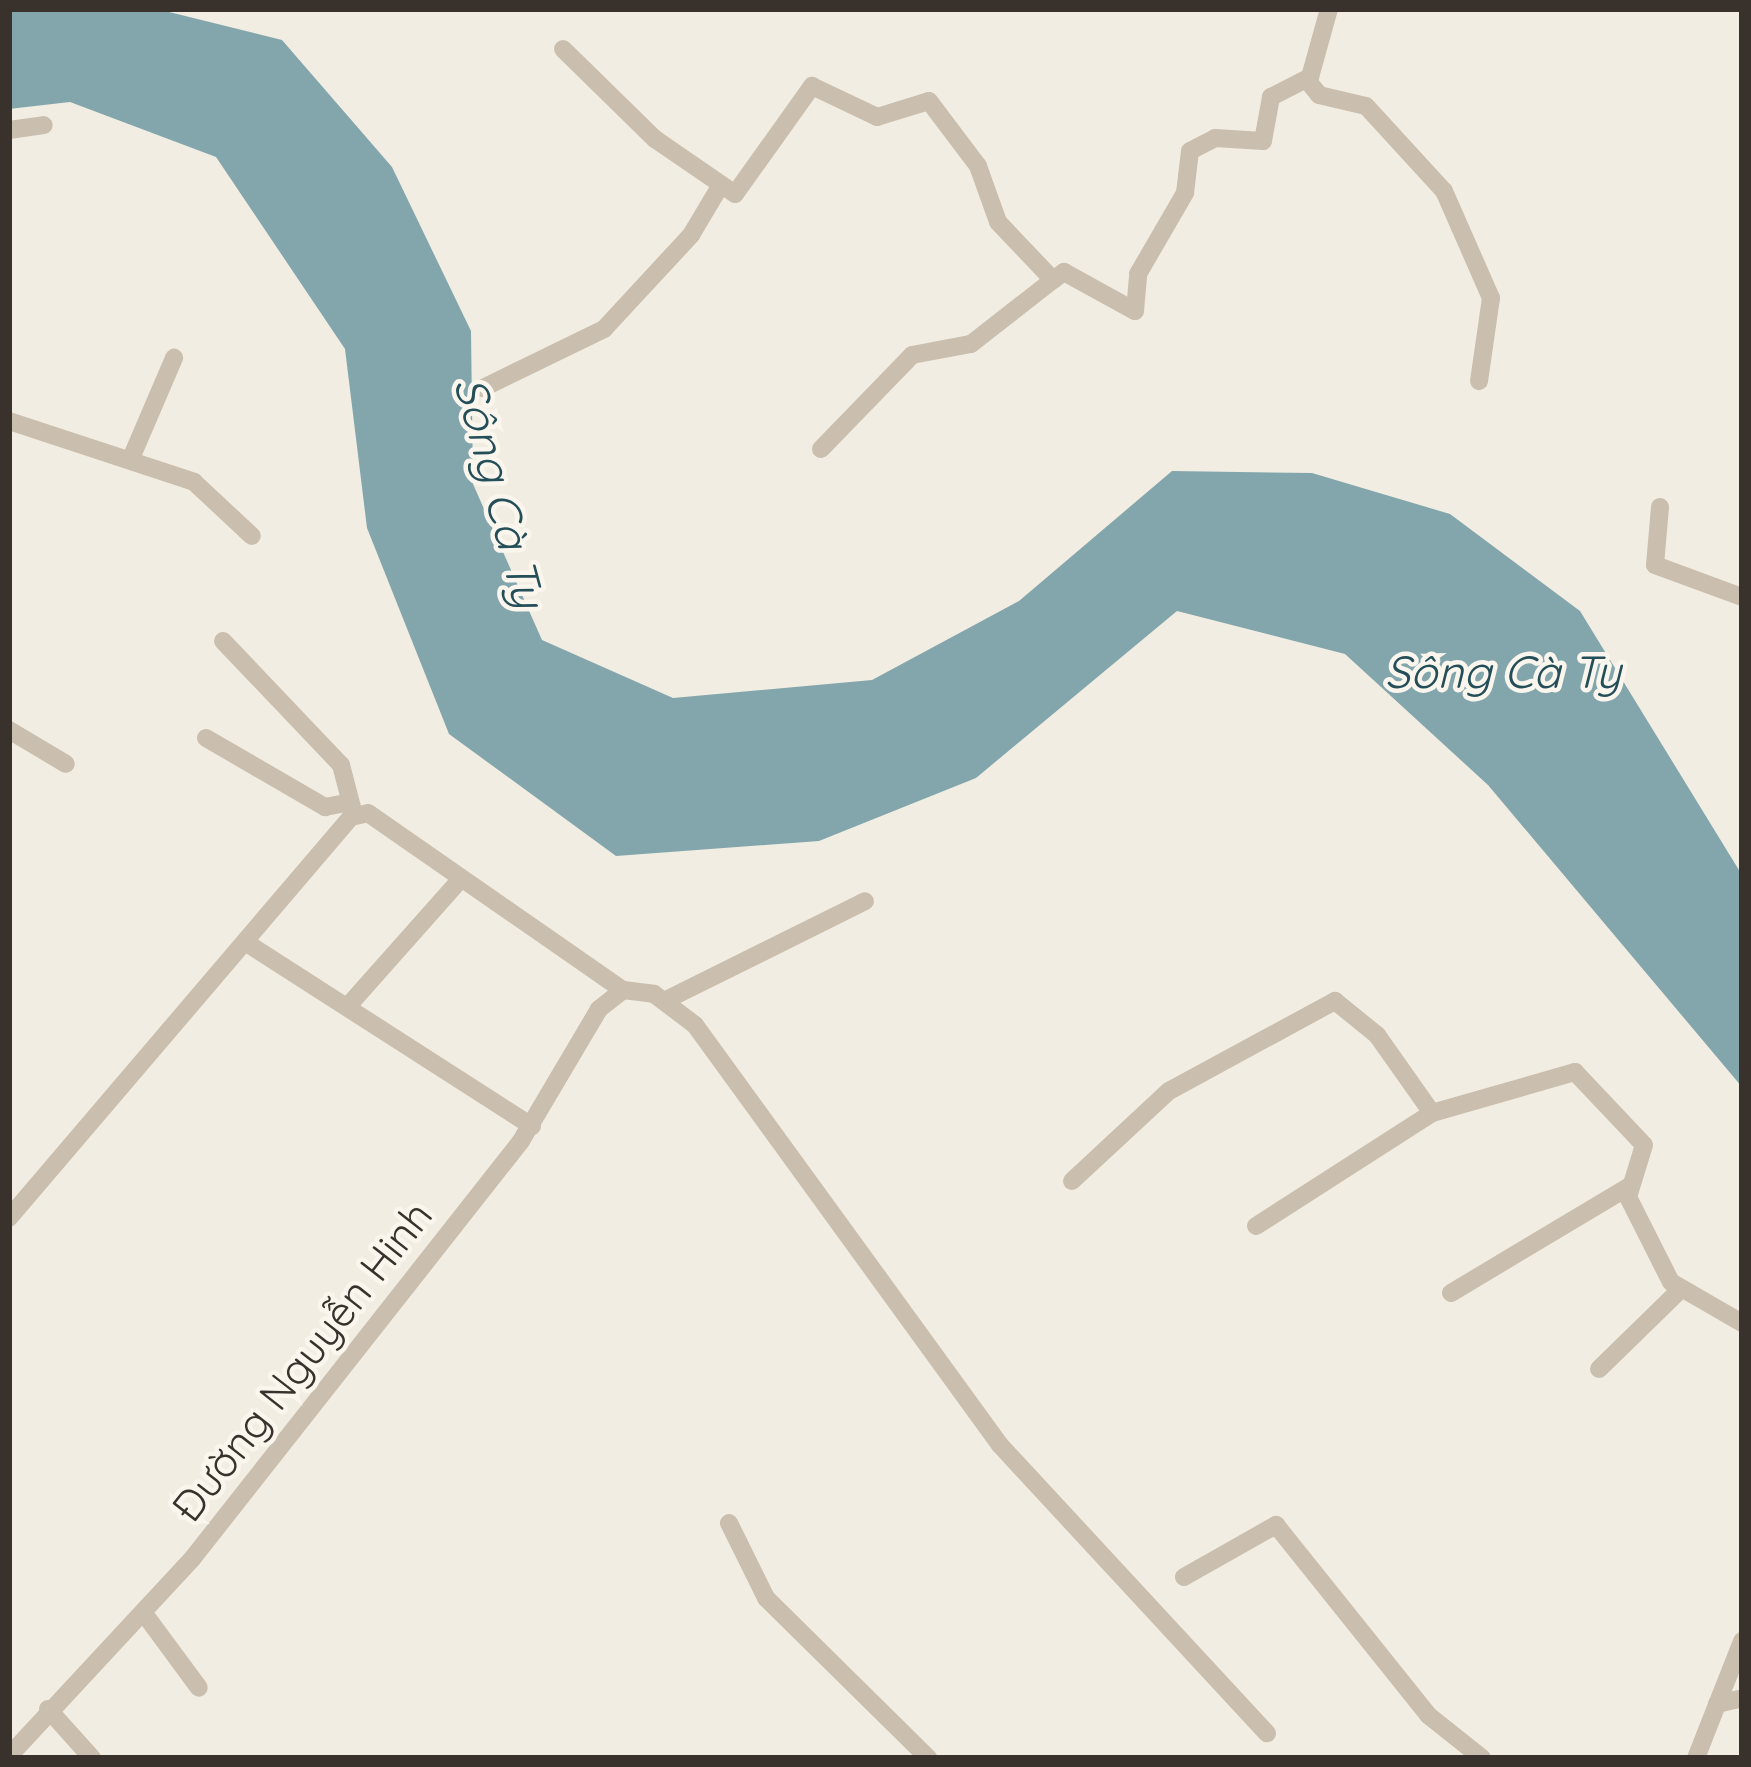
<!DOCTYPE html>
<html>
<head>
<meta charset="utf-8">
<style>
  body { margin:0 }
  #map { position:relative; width:1751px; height:1767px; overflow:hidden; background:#f2ede2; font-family:Quicksand,sans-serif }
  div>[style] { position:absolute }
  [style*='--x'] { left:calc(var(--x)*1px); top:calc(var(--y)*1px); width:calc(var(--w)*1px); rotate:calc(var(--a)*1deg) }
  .water>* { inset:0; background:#83a6ad }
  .stream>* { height:4.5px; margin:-2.25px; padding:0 2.25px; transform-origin:2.25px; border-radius:2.25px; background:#83a6ad }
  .street>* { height:18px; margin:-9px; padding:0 9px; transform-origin:9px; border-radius:9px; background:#cabfae }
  span { translate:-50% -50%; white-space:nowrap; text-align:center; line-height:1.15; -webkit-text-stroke:9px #faf6ee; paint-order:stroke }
  .street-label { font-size:42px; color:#39322c }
  .water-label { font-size:45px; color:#244e58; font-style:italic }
  .frame { position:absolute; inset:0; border:12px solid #39322c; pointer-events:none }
</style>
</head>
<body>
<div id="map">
  <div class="water">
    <i style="clip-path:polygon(9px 9px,157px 9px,282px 40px,392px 167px,471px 331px,473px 484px,542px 640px,673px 698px,872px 680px,1019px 601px,1172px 471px,1312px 473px,1450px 514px,1580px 611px,1742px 875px,1742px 1087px,1488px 785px,1345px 654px,1177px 611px,976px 778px,819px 841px,616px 856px,449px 734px,367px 528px,345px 349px,216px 157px,70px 102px,9px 109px)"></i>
  </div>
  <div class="stream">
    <i style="--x:893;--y:9;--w:64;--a:0"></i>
  </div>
  <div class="street">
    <i style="--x:563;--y:49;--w:129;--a:44.4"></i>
    <i style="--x:655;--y:139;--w:97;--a:34.5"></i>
    <i style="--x:735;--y:194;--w:133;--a:-54.5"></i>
    <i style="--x:812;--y:86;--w:72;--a:25.5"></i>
    <i style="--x:877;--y:117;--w:54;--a:-17.1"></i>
    <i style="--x:929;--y:101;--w:81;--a:53"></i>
    <i style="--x:978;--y:166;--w:59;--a:70.3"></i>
    <i style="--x:998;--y:222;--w:80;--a:46.5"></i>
    <i style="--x:1053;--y:280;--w:14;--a:-36"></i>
    <i style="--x:1064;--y:272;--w:81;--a:28.8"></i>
    <i style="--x:1135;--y:311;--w:37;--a:-85"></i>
    <i style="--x:1138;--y:274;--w:94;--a:-59.9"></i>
    <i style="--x:1185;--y:193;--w:42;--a:-83.2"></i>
    <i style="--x:1190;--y:151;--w:28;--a:-27"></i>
    <i style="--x:1215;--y:138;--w:48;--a:3.6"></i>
    <i style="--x:1263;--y:141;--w:45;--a:-79.7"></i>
    <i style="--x:1271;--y:97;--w:44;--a:-27.1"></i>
    <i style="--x:1310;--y:77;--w:71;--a:-74.4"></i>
    <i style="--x:1307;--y:80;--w:19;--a:51"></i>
    <i style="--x:1319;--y:95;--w:48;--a:13.2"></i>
    <i style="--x:1366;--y:106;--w:115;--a:47.5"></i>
    <i style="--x:1444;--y:191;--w:117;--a:66.3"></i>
    <i style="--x:1491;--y:298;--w:84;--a:98.2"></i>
    <i style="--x:9;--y:130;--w:35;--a:-8"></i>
    <i style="--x:483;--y:388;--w:135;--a:-26"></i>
    <i style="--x:604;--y:329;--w:128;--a:-47.2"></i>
    <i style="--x:691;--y:235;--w:55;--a:-59.2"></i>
    <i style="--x:9;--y:421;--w:195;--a:18.2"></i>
    <i style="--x:194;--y:482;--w:79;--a:43"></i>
    <i style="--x:821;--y:449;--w:131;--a:-45.9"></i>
    <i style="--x:912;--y:355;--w:60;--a:-10.6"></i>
    <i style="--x:971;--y:344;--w:104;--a:-38"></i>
    <i style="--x:132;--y:456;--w:107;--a:-66.8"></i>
    <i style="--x:1660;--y:507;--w:58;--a:94.9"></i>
    <i style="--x:1655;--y:565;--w:93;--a:20.2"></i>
    <i style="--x:223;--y:641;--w:171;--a:46.4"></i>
    <i style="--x:341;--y:765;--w:52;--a:75.4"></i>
    <i style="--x:9;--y:730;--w:66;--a:30.8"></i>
    <i style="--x:206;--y:738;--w:138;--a:30.1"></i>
    <i style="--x:325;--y:807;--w:21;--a:-11"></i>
    <i style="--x:245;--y:942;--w:341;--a:32.7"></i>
    <i style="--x:666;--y:1000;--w:222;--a:-26.4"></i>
    <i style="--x:348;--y:1006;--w:166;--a:-48.4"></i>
    <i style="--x:1072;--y:1181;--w:132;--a:-42.9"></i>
    <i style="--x:1169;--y:1091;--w:189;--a:-28.5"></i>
    <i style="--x:1335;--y:1001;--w:54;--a:39"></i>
    <i style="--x:1377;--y:1035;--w:95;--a:54.8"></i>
    <i style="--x:9;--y:1218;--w:527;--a:-49.54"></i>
    <i style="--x:351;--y:817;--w:17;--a:-13"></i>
    <i style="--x:368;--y:813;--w:310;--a:34.8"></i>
    <i style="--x:623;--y:990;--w:31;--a:7"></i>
    <i style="--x:654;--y:994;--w:51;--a:37.1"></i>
    <i style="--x:695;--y:1025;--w:519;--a:54.01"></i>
    <i style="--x:1000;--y:1445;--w:393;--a:47.2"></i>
    <i style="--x:1256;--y:1226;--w:209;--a:-32.7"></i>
    <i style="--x:1432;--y:1113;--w:149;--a:-16"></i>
    <i style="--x:1575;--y:1072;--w:100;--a:46.6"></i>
    <i style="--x:1644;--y:1145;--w:54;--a:107.1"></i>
    <i style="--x:1628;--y:1197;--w:95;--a:63.2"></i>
    <i style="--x:1671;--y:1282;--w:82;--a:30"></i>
    <i style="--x:1451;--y:1293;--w:209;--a:-30.9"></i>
    <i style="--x:1599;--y:1369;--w:112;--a:-44.3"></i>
    <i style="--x:729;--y:1523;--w:84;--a:63.7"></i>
    <i style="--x:766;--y:1598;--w:228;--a:44.6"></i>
    <i style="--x:1184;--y:1577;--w:106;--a:-29.5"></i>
    <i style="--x:1276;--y:1525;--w:243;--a:51.3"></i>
    <i style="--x:1428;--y:1715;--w:69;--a:38.5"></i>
    <i style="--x:143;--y:1612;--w:94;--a:53.6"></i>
    <i style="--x:1717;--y:1704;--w:26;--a:-13"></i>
    <i style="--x:48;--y:1709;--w:66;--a:48.1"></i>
    <i style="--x:9;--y:1756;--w:269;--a:-47.1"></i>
    <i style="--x:192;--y:1559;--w:532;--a:-51.79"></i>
    <i style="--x:521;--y:1141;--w:153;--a:-59.4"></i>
    <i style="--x:599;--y:1009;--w:31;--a:-38"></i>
    <i style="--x:1696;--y:1758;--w:126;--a:-68.5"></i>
  </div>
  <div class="street-label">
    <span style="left:302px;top:1361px;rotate:-52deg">Đường Nguyễn Hinh</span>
  </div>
  <div class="water-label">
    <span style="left:500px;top:492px;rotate:75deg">Sông Cà Ty</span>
    <span style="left:1503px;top:672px">Sông Cà Ty</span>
  </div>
  <div class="frame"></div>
</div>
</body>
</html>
